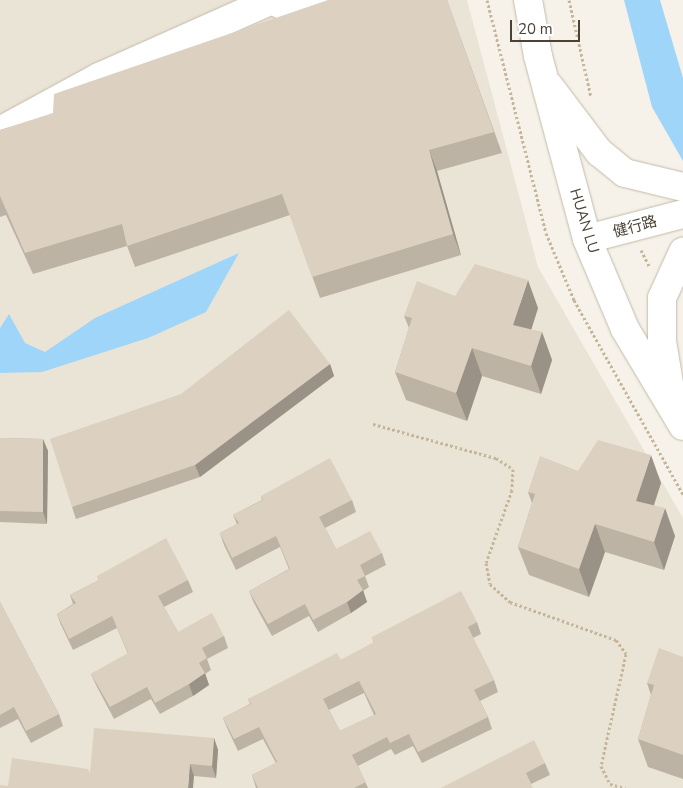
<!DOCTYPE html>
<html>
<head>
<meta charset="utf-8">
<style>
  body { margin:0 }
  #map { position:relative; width:683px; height:788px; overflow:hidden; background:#f6f2e9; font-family:"Nunito Sans","Noto Sans SC",sans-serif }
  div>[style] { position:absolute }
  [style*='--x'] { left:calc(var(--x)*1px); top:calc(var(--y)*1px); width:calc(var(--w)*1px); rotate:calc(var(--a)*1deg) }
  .residential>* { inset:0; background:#eae4d6 }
  .water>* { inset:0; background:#9fd5f8 }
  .path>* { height:3px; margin-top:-1.5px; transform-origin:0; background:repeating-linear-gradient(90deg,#c6b699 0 2.5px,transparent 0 5px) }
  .roads { filter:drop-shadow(0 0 1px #c3baaa) drop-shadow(0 0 1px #c3baaa) }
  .minor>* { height:28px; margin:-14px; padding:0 14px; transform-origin:14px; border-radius:14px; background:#fff }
  .wall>* { inset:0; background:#bdb3a5 }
  .shaded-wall>* { inset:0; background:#9a9286 }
  .building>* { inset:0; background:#dcd0c0 }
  span { translate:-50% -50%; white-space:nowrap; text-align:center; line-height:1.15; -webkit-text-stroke:5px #fff; paint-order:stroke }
  .street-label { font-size:15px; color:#4b4236 }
  .scale { position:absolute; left:510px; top:20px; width:70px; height:22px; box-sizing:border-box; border:2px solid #4b4236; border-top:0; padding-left:6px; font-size:15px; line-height:18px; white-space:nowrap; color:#4b4236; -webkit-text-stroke:4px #fff; paint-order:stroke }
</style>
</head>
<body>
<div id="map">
  <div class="residential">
    <i style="clip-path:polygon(0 0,467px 0,538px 267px,683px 518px,683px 788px,0 788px)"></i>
  </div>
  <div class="water">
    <i style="clip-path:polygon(624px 0,660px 0,683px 78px,683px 161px,652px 107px)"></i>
    <i style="clip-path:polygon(239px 253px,206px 312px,148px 338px,42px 372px,0 373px,0 328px,9px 314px,25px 343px,45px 352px,95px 318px)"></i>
  </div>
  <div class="path">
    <i style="--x:487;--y:0;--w:240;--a:75.8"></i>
    <i style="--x:546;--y:233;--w:73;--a:67.3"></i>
    <i style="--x:574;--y:300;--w:223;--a:60.7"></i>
    <i style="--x:569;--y:0;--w:99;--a:77.2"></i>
    <i style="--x:641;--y:250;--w:18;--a:63"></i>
    <i style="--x:373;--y:424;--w:128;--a:15.5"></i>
    <i style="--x:496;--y:458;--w:20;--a:33"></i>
    <i style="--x:513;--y:469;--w:21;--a:93"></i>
    <i style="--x:512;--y:490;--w:77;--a:109.6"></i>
    <i style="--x:486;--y:563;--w:21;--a:79"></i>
    <i style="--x:490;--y:584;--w:27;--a:42"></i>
    <i style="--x:510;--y:602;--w:113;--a:19.7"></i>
    <i style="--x:616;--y:640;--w:17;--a:54"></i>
    <i style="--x:626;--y:654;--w:115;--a:102.6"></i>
    <i style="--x:601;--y:766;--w:20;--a:63"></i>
    <i style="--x:610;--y:784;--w:16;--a:15"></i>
  </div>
  <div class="roads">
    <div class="minor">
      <i style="--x:272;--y:0;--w:33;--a:27"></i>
      <i style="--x:301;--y:15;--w:37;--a:-24"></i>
      <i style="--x:528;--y:0;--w:57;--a:79.9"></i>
      <i style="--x:538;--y:56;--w:189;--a:75"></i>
      <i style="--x:587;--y:239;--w:98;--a:67.1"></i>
      <i style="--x:625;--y:329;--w:113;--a:59.1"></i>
      <i style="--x:549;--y:86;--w:83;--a:52.9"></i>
      <i style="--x:599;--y:152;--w:33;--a:39"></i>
      <i style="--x:625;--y:173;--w:60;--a:13.6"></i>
      <i style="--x:0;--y:131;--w:113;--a:-28.6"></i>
      <i style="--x:99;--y:77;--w:189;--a:-24"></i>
      <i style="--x:587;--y:239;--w:99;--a:-14.6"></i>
      <i style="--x:671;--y:395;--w:55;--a:-99.5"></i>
      <i style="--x:662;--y:341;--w:43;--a:-90"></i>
      <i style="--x:662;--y:298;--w:51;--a:-65.5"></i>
    </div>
  </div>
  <div class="wall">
    <i style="clip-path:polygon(447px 0,502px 153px,437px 171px,461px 255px,320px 298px,290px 215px,135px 267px,127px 246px,33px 274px,6px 215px,0 217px,0 130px)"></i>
    <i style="clip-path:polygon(455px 296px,538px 308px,531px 330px,542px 332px,552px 360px,541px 394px,482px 376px,467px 421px,406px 400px,395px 372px,409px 328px,404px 316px)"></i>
    <i style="clip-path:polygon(330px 364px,334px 376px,200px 477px,76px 519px,72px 507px)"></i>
    <i style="clip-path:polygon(0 438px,43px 439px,48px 451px,47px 524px,0 522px)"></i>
    <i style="clip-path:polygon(578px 471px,661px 483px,654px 505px,675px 536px,664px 570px,605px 552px,589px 597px,529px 575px,518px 547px,532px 503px,528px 492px)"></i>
    <i style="clip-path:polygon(261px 496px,352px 500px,356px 512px,325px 528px,336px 549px,382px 553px,386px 565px,365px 576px,369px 587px,363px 591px,367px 602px,351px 613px,318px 632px,309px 616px,272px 636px,254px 603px,249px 591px,289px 569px,280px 547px,236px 570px,224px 545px,220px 533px,237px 524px,233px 515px,262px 500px)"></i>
    <i style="clip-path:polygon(97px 576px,188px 580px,193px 592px,164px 607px,178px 632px,224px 636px,228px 648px,207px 659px,211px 670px,205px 674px,209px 685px,193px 696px,160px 714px,151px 699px,114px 719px,96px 685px,91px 674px,128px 654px,117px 628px,73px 650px,61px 625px,57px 614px,73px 604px,70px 595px,99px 580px)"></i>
    <i style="clip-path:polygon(0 602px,59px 714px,63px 726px,31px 743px,18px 719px,0 728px)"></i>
    <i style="clip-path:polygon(evenodd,477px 622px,481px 634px,473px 638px,494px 680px,498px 692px,480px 701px,488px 717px,492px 729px,422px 763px,413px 746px,395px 755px,391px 749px,358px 766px,368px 788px,256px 788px,252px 775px,276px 763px,263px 739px,238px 751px,228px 730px,223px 718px,250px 704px,248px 699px,341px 660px,374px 643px,372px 637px,477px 622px,364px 693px,374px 715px,340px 731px,329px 710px,364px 693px)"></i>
    <i style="clip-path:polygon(683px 657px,683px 779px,648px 767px,638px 739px,651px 695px,647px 683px)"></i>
    <i style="clip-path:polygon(214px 738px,218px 750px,216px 778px,194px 776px,8px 786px,90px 774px)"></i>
    <i style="clip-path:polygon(545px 763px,550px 775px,531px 784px,441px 788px)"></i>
  </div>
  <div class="shaded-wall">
    <i style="clip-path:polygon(429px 150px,437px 171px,461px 255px,453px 234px)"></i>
    <i style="clip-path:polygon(528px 280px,538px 308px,524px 353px,513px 325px)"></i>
    <i style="clip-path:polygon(542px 332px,552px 360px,541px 394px,531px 366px)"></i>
    <i style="clip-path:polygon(472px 348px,482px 376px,467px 421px,456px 393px)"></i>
    <i style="clip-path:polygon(330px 364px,334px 376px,200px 477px,195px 465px)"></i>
    <i style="clip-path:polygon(43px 439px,48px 451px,47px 524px,43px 512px)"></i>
    <i style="clip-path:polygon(651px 455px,661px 483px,646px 529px,636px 501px)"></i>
    <i style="clip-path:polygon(665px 508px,675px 536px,664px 570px,654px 542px)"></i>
    <i style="clip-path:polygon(595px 524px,605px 552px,589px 597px,579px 569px)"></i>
    <i style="clip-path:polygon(363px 590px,367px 602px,351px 613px,347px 602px)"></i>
    <i style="clip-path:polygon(205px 673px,209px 685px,193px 696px,189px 684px)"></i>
    <i style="clip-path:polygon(214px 738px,218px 750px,216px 778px,212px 766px)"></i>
    <i style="clip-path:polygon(190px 764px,194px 776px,193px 788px,188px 788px)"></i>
  </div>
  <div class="building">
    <i style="clip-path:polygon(328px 0,447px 0,494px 132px,429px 150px,453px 234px,312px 277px,282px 194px,127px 246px,122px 224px,25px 253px,0 196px,0 130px,53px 113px,54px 94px)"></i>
    <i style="clip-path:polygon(475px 264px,528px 280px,513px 325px,542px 332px,531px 366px,472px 348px,456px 393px,395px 372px,412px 318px,404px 316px,417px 281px,455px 296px)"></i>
    <i style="clip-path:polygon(289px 310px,330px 364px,195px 465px,72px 507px,50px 439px,181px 394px)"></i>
    <i style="clip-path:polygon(0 438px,43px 439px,43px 512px,0 511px)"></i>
    <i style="clip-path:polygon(598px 440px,651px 455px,636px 501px,665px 508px,654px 542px,595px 524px,579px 569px,518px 547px,535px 494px,528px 492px,540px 456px,578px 471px)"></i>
    <i style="clip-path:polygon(330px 458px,352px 500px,319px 517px,336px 549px,370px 531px,382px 553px,360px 565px,365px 576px,357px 580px,363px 590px,347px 602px,313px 620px,305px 604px,268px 624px,249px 591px,290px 569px,276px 536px,232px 558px,220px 533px,239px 523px,233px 515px,263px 500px,261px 496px)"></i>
    <i style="clip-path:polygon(166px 538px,188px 580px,158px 596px,178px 632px,212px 613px,224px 636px,202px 648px,207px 658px,199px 663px,205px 673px,189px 684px,155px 703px,147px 687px,110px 707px,91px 674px,128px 653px,112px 616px,69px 639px,57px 614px,76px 603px,70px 595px,99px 580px,97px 576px)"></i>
    <i style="clip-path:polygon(evenodd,461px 591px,477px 622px,468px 627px,494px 680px,474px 690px,488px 717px,418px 752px,409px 734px,390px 743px,387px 737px,352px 755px,366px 782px,354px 788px,258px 788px,252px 775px,277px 762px,259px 727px,234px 739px,223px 718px,251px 704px,248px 699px,337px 653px,341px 660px,374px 642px,372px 637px,461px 591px,359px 681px,376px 714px,340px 731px,323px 699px,359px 681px)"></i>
    <i style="clip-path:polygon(0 602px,59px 714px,26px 731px,14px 707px,0 715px)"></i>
    <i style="clip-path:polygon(659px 648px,683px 657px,683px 755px,638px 739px,654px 685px,647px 683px)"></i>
    <i style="clip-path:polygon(94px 728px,214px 738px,212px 766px,190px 764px,188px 788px,0 788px,0 785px,8px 786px,12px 758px,88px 769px,90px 774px)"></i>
    <i style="clip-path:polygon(534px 740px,545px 763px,526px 773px,533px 788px,441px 788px)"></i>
  </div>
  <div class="street-label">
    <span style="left:584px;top:221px;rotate:73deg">HUAN LU</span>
    <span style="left:635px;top:227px;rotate:-15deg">健行路</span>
  </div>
  <div class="scale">20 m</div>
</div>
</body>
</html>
